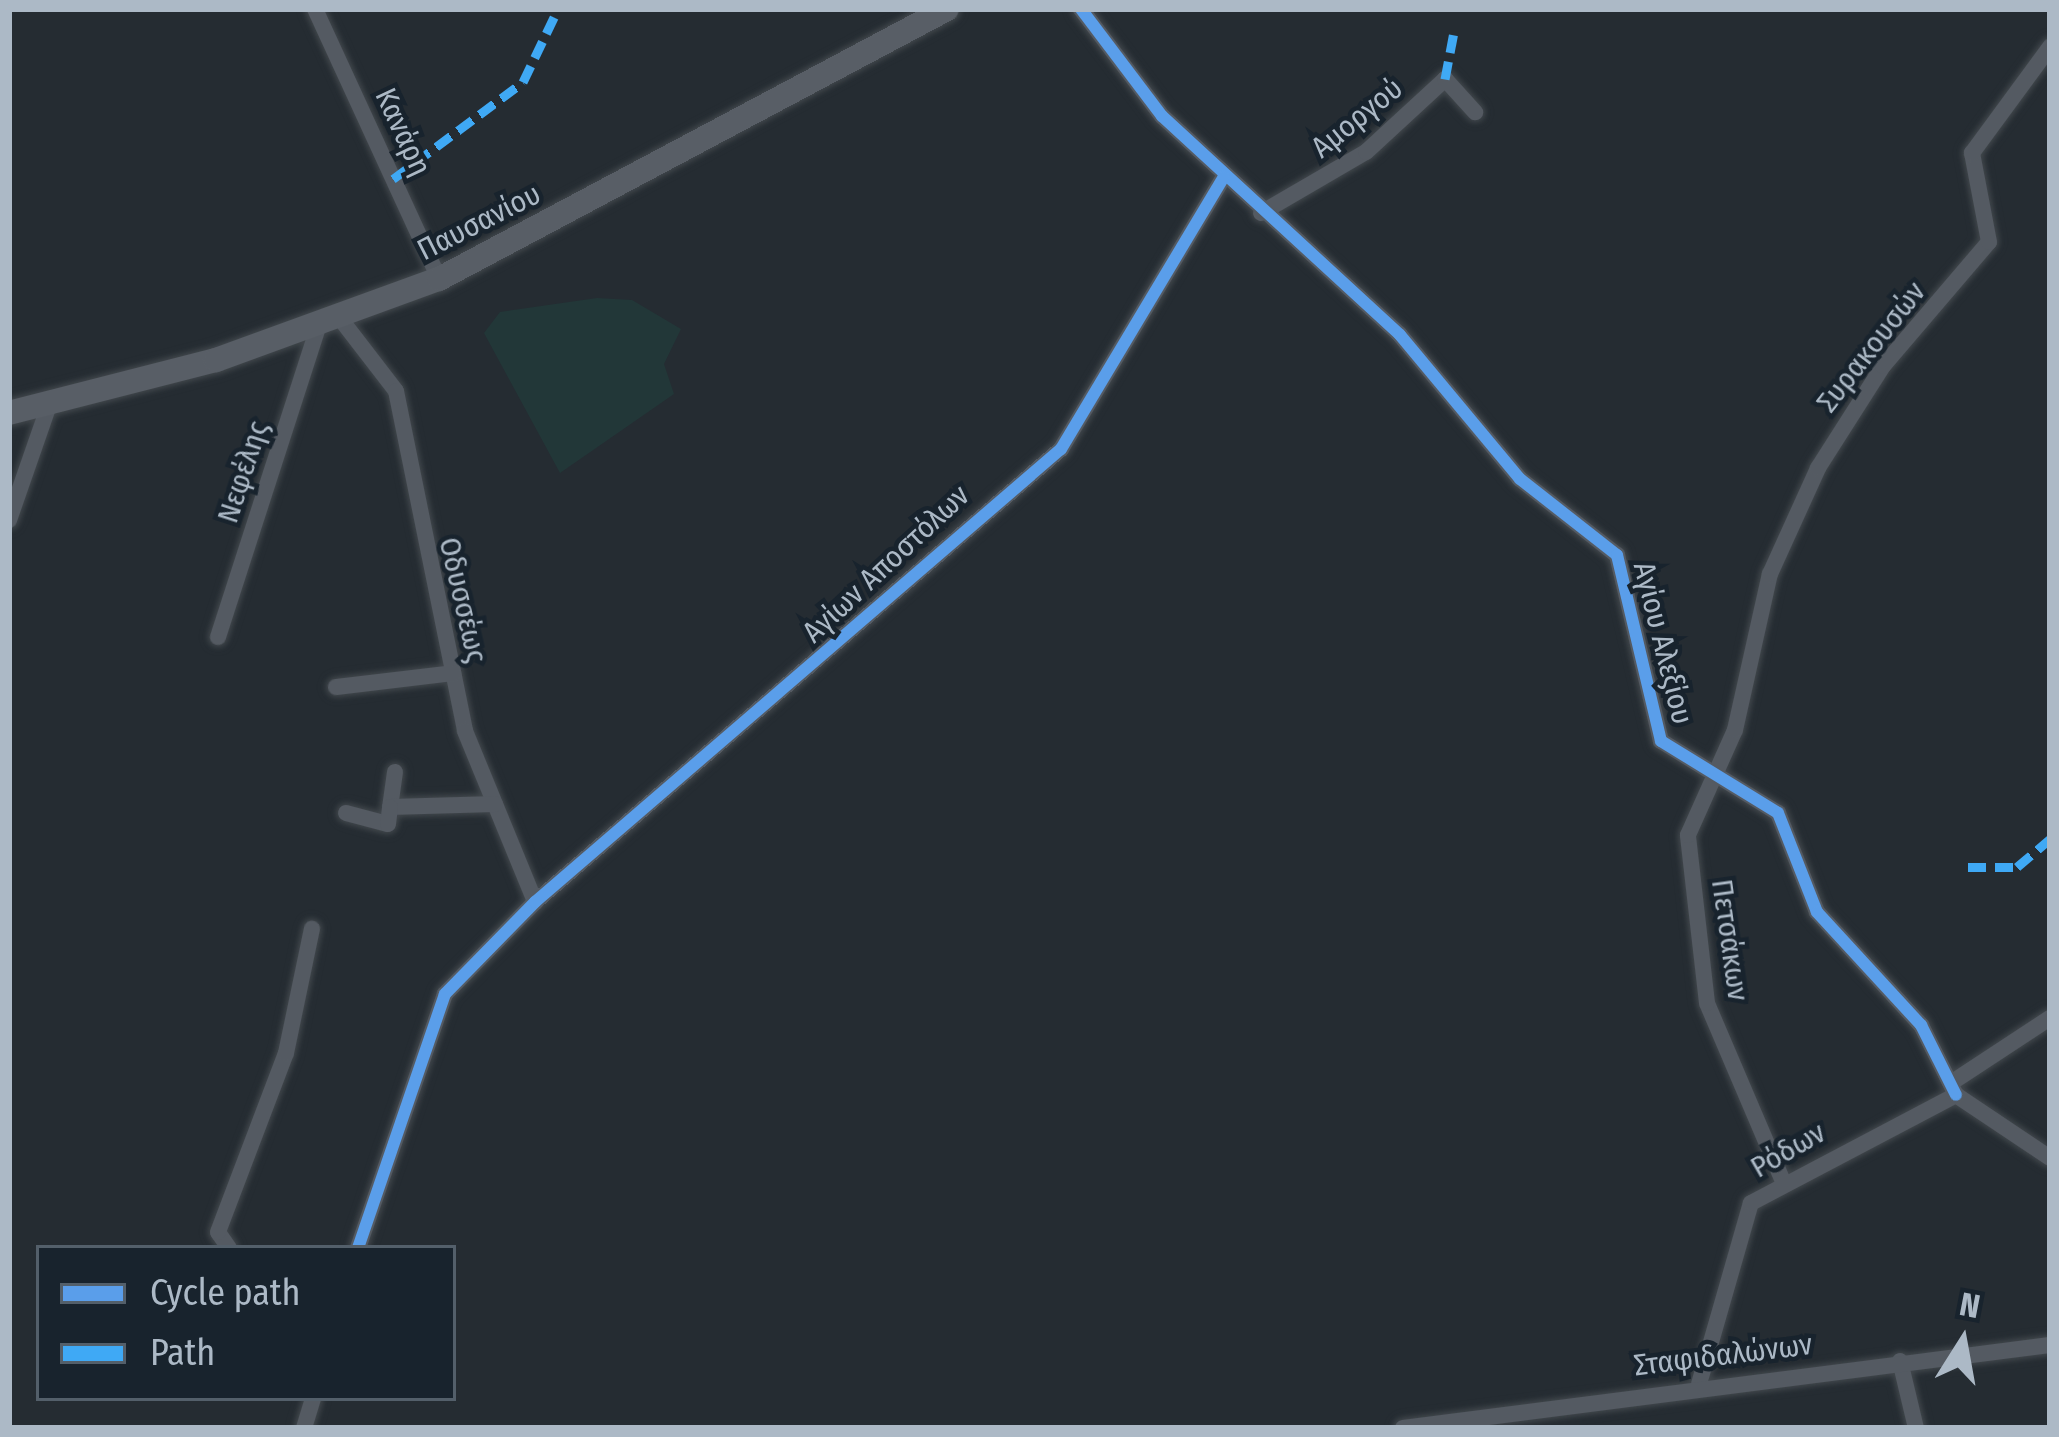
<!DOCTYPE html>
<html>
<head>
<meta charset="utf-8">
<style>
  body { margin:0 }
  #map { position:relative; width:2059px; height:1437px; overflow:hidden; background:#252c32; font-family:"Fira Sans Condensed",sans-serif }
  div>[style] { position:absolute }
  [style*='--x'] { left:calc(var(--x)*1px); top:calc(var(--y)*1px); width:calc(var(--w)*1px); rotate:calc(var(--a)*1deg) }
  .green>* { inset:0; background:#223738 }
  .roads { filter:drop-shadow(0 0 3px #42484d) drop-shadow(0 0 3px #42484d) }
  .street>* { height:16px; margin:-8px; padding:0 8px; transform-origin:8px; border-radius:8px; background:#545a62 }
  .secondary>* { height:24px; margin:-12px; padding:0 12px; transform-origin:12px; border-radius:12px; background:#585e66 }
  .quiet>* { height:9px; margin-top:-4.5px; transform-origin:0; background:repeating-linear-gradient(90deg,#3fa9f5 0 18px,transparent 0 27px) }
  .cycleway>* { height:12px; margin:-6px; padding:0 6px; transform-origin:6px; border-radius:6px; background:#5a9eea }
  span { translate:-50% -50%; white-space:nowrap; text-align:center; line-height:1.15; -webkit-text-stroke:9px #18232d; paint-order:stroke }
  .street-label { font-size:30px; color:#acb9c6 }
  .frame { position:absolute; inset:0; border:12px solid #acb9c6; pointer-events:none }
  .legend { position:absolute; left:36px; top:1245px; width:420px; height:156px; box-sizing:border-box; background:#18232d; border:3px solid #535f6a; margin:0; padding:15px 21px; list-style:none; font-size:36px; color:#acb9c6 }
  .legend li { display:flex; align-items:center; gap:24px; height:60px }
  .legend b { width:60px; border:3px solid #535f6a }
  .north { position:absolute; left:1903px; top:1281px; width:120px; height:120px; -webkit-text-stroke:9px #18232d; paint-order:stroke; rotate:11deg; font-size:33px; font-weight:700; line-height:48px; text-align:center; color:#acb9c6 }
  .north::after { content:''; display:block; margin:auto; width:42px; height:54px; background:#acb9c6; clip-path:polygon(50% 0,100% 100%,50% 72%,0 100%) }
</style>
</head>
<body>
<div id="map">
  <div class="green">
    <i style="clip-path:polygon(597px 298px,632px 300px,681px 329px,664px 364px,674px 394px,560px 473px,484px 333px,500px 312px)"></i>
  </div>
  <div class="roads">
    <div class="street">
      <i style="--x:315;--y:9;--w:297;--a:65.3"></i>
      <i style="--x:1081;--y:9;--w:134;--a:52.9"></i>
      <i style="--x:1162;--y:116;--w:323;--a:42.6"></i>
      <i style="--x:1400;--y:335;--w:187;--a:50.2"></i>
      <i style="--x:1520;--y:479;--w:123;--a:38.1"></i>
      <i style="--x:1617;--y:555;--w:191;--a:76.7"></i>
      <i style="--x:1661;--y:741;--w:137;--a:31.6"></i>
      <i style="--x:1778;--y:813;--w:106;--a:68.5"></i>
      <i style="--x:1817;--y:912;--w:154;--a:47.4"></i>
      <i style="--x:1921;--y:1025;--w:78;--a:63.4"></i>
      <i style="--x:1261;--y:213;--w:121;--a:-30.2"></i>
      <i style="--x:1366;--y:152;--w:108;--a:-42.7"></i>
      <i style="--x:1445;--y:79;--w:45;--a:47.7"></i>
      <i style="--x:339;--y:317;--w:93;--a:52.4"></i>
      <i style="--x:396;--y:391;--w:347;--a:78.5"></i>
      <i style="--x:465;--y:731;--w:185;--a:67.7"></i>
      <i style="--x:9;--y:520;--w:122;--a:-70.8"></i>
      <i style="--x:218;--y:637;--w:329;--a:-72.1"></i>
      <i style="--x:336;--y:687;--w:118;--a:-6.8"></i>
      <i style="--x:395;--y:772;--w:35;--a:98"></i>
      <i style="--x:390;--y:807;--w:105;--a:-1.6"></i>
      <i style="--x:346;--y:813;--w:43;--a:14.7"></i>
      <i style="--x:388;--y:824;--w:17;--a:-83"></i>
      <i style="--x:1957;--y:1079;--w:111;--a:-33.3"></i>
      <i style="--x:1956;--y:1095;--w:113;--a:33.8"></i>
      <i style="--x:1782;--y:1179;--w:191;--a:-113.1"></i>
      <i style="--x:1707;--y:1003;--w:169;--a:-96.5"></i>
      <i style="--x:1688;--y:835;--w:115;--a:-65.9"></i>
      <i style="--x:1735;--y:730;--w:160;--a:-77.4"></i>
      <i style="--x:1770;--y:574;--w:116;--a:-65.6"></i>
      <i style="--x:1818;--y:468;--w:121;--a:-57.5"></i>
      <i style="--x:1883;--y:366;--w:163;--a:-49.5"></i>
      <i style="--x:1989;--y:242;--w:91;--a:-100.8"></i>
      <i style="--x:1972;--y:153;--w:132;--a:-53.7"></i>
      <i style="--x:229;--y:1248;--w:19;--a:-125"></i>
      <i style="--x:218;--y:1232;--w:191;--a:-69.2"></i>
      <i style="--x:286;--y:1053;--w:127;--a:-78.2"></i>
      <i style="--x:358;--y:1248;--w:268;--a:-71.1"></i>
      <i style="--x:445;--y:994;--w:129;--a:-45.6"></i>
      <i style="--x:535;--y:902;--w:694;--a:-40.74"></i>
      <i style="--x:1061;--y:449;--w:317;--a:-59.1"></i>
      <i style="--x:1900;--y:1361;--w:69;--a:76.6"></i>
      <i style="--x:1699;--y:1384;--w:188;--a:-74"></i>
      <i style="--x:1751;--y:1203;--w:232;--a:-27.8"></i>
      <i style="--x:304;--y:1428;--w:31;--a:-73"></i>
      <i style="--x:1403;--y:1428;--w:652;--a:-7.31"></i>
    </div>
    <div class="secondary">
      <i style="--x:9;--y:413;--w:214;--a:-14.4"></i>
      <i style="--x:216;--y:360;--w:237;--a:-20"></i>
      <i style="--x:439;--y:279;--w:575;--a:-27.99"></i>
    </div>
  </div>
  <div class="quiet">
    <i style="--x:1445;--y:79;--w:48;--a:-79.2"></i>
    <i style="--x:393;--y:179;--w:162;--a:-36.7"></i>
    <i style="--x:523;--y:82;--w:81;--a:-64.4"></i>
    <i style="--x:1968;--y:867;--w:49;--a:0"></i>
    <i style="--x:2017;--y:867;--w:43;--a:-40.3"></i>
  </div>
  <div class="cycleway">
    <i style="--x:1081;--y:9;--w:134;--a:52.9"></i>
    <i style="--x:1162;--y:116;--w:323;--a:42.6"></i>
    <i style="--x:1400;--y:335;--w:187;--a:50.2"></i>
    <i style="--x:1520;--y:479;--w:123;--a:38.1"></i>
    <i style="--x:1617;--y:555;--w:191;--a:76.7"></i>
    <i style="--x:1661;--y:741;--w:137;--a:31.6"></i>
    <i style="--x:1778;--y:813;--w:106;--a:68.5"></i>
    <i style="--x:1817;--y:912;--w:154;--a:47.4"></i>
    <i style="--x:1921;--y:1025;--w:78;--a:63.4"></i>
    <i style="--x:358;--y:1248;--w:268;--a:-71.1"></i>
    <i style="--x:445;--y:994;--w:129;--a:-45.6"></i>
    <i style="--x:535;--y:902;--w:694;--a:-40.74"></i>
    <i style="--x:1061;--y:449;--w:317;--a:-59.1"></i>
  </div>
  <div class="street-label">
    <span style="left:1357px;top:118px;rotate:-39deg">Αμοργού</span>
    <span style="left:403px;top:132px;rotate:65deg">Κανάρη</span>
    <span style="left:479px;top:222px;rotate:-27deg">Παυσανίου</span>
    <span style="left:1871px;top:347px;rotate:-52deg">Συρακουσών</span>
    <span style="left:243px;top:472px;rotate:-72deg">Νεφέλης</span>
    <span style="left:886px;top:564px;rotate:-43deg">Αγίων Αποστόλων</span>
    <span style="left:463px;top:600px;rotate:77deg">Οδυσσέως</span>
    <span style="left:1663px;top:643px;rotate:76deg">Αγίου Αλεξίου</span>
    <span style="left:1730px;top:940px;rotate:82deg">Πετσάκων</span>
    <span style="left:1788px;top:1150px;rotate:-30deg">Ρόδων</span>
    <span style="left:1723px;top:1355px;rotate:-7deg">Σταφιδαλώνων</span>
  </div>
  <div class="frame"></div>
  <ul class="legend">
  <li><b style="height:15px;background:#5a9eea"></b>Cycle path</li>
  <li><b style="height:15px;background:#3fa9f5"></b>Path</li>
  </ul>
  <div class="north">N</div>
</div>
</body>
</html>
